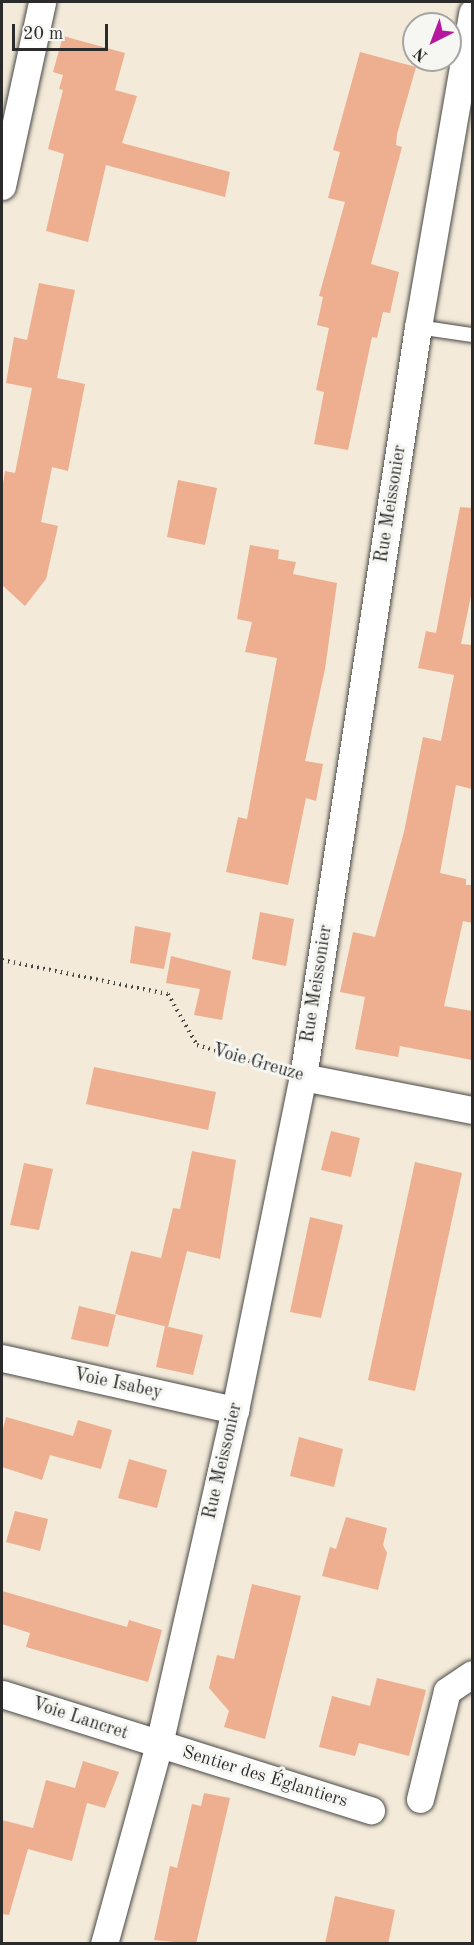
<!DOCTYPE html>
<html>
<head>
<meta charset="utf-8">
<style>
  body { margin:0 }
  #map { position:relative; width:474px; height:1945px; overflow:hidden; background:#f3ead9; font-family:"Old Standard TT",serif }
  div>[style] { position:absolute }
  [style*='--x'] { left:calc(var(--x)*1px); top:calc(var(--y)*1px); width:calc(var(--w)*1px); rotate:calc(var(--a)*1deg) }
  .building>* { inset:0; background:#edaf8f }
  .path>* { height:4px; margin-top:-2px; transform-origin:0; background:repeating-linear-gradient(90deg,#494845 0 1.5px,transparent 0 6px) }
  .roads { filter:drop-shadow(0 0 2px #494845) drop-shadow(0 0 2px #494845) }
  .service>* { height:14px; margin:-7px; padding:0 7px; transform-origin:7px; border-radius:7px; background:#fff }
  .minor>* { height:27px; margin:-13.5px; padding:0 13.5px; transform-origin:13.5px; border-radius:13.5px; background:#fff }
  span { translate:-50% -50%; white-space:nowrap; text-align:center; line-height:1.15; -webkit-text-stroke:6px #f6f6f2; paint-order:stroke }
  .street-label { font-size:18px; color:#2b2b2b }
  .frame { position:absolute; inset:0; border:3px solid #2b2b2b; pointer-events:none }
  .north { position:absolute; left:402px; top:12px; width:60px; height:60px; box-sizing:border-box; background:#f6f6f2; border:2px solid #a5a5a2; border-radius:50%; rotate:222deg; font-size:16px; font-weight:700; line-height:24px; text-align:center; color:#2b2b2b }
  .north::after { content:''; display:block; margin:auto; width:21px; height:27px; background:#b5179e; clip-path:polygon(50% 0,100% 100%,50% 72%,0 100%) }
  .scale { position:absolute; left:12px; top:24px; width:96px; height:27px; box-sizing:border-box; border:3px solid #2b2b2b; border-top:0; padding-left:8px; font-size:18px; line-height:21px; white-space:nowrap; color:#2b2b2b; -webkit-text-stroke:4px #f6f6f2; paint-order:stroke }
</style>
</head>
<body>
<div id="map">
  <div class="building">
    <i style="clip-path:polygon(63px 36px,125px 53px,115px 90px,137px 96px,122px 143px,230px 172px,225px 197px,106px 165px,88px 242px,46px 231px,64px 154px,48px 149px,63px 90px,59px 89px,63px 75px,53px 72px)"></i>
    <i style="clip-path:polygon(360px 52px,416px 67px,397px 134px,396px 145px,402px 147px,371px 264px,399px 272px,390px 313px,383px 312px,377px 338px,372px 337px,348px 450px,314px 444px,324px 392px,316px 390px,329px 328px,317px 325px,323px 297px,319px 296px,345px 202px,328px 198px,340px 152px,333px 150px)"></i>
    <i style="clip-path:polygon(39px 283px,75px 290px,57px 378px,85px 384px,68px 471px,52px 467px,41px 522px,58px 526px,46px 579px,25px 606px,2px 585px,2px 490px,5px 471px,15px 473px,32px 388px,6px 383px,14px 337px,27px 340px)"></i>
    <i style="clip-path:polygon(178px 480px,217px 488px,205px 545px,167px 537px)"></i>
    <i style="clip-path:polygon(460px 507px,472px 508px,472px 591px,461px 644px,472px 645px,472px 789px,456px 785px,440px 873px,466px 879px,466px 885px,472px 885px,472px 923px,463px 921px,444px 1006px,472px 1011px,472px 1060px,400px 1046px,398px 1057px,355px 1049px,365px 997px,340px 992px,353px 932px,375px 937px,404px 832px,423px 737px,441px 741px,454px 675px,418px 668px,426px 631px,436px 633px)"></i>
    <i style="clip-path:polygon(250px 545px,279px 550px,278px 559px,296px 562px,293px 574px,337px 583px,325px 669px,305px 761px,323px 764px,316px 801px,306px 798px,288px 885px,226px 872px,238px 817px,247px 819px,277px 658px,245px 652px,252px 622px,237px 619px)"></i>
    <i style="clip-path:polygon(260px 912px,294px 919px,286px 966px,252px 959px)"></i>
    <i style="clip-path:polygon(135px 926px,171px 933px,164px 969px,130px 963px)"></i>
    <i style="clip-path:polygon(171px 956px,231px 971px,222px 1020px,194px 1015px,200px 989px,166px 983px)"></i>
    <i style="clip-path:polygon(94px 1067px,216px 1092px,208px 1130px,86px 1104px)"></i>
    <i style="clip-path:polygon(331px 1131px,360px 1138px,351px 1177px,321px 1170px)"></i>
    <i style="clip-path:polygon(192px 1151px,236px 1160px,220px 1259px,187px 1251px,168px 1327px,115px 1314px,131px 1251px,161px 1258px,173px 1208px,180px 1209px)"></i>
    <i style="clip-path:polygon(415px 1162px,462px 1173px,415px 1391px,368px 1380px)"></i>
    <i style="clip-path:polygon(24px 1163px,53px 1169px,39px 1230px,10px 1225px)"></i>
    <i style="clip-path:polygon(310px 1217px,343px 1225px,321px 1318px,290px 1312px)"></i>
    <i style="clip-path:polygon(79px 1306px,116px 1315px,108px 1347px,71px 1339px)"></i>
    <i style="clip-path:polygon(165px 1326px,203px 1335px,193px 1375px,156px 1367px)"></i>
    <i style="clip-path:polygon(6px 1417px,73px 1436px,78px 1420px,112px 1430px,101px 1469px,50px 1455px,42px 1480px,2px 1467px,2px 1433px)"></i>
    <i style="clip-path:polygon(299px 1437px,343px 1449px,334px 1487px,290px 1476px)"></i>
    <i style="clip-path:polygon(129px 1459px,167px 1470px,157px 1508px,118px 1498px)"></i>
    <i style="clip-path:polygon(15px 1511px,48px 1519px,40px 1551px,6px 1542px)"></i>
    <i style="clip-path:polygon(346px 1517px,387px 1528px,383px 1545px,387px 1553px,378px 1590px,322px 1576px,330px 1547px,336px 1549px)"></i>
    <i style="clip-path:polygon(252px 1584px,301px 1596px,265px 1739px,224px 1727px,229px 1711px,209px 1688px,217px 1655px,234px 1659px)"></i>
    <i style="clip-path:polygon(2px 1591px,127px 1627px,129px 1620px,162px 1630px,148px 1682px,26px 1647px,30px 1633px,2px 1624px)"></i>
    <i style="clip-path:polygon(377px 1678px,426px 1690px,409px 1756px,359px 1743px,355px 1756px,319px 1747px,332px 1696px,370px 1706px)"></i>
    <i style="clip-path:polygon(83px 1761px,119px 1772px,105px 1808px,87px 1803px,72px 1861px,28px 1849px,9px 1915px,2px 1914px,2px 1820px,33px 1828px,46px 1780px,75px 1788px)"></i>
    <i style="clip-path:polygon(204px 1793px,230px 1798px,196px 1944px,154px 1940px,170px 1866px,177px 1868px,192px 1804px,201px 1806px)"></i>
    <i style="clip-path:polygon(335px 1896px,395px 1910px,388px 1944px,325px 1944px)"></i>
  </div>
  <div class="path">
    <i style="--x:2;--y:960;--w:169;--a:11.6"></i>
    <i style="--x:168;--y:994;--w:59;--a:60.4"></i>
    <i style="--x:197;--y:1045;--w:83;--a:16.9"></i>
  </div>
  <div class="roads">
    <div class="service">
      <i style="--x:418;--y:327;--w:55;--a:8.4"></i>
    </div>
    <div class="minor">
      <i style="--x:2;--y:186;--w:188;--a:-77.7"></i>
      <i style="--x:303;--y:1077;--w:172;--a:11"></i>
      <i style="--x:2;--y:1358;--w:239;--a:12.6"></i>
      <i style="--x:2;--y:1694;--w:387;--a:17.5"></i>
      <i style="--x:420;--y:1799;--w:111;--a:-76"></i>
      <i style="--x:447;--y:1691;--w:30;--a:-34"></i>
      <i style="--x:104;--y:1944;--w:207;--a:-74.6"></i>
      <i style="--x:159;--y:1744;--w:343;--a:-77.2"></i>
      <i style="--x:235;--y:1410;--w:340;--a:-78.5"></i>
      <i style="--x:303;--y:1077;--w:759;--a:-81.28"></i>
      <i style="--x:418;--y:327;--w:319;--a:-80.2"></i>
    </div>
  </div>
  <div class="street-label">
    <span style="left:391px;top:504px;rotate:-81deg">Rue Meissonier</span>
    <span style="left:317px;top:984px;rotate:-81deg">Rue Meissonier</span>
    <span style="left:258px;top:1063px;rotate:16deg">Voie Greuze</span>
    <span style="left:118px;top:1384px;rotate:12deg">Voie Isabey</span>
    <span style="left:223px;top:1461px;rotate:-77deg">Rue Meissonier</span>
    <span style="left:80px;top:1719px;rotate:18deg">Voie Lancret</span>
    <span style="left:265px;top:1777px;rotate:17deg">Sentier des Églantiers</span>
  </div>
  <div class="frame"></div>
  <div class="north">N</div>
  <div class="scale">20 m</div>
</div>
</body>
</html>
